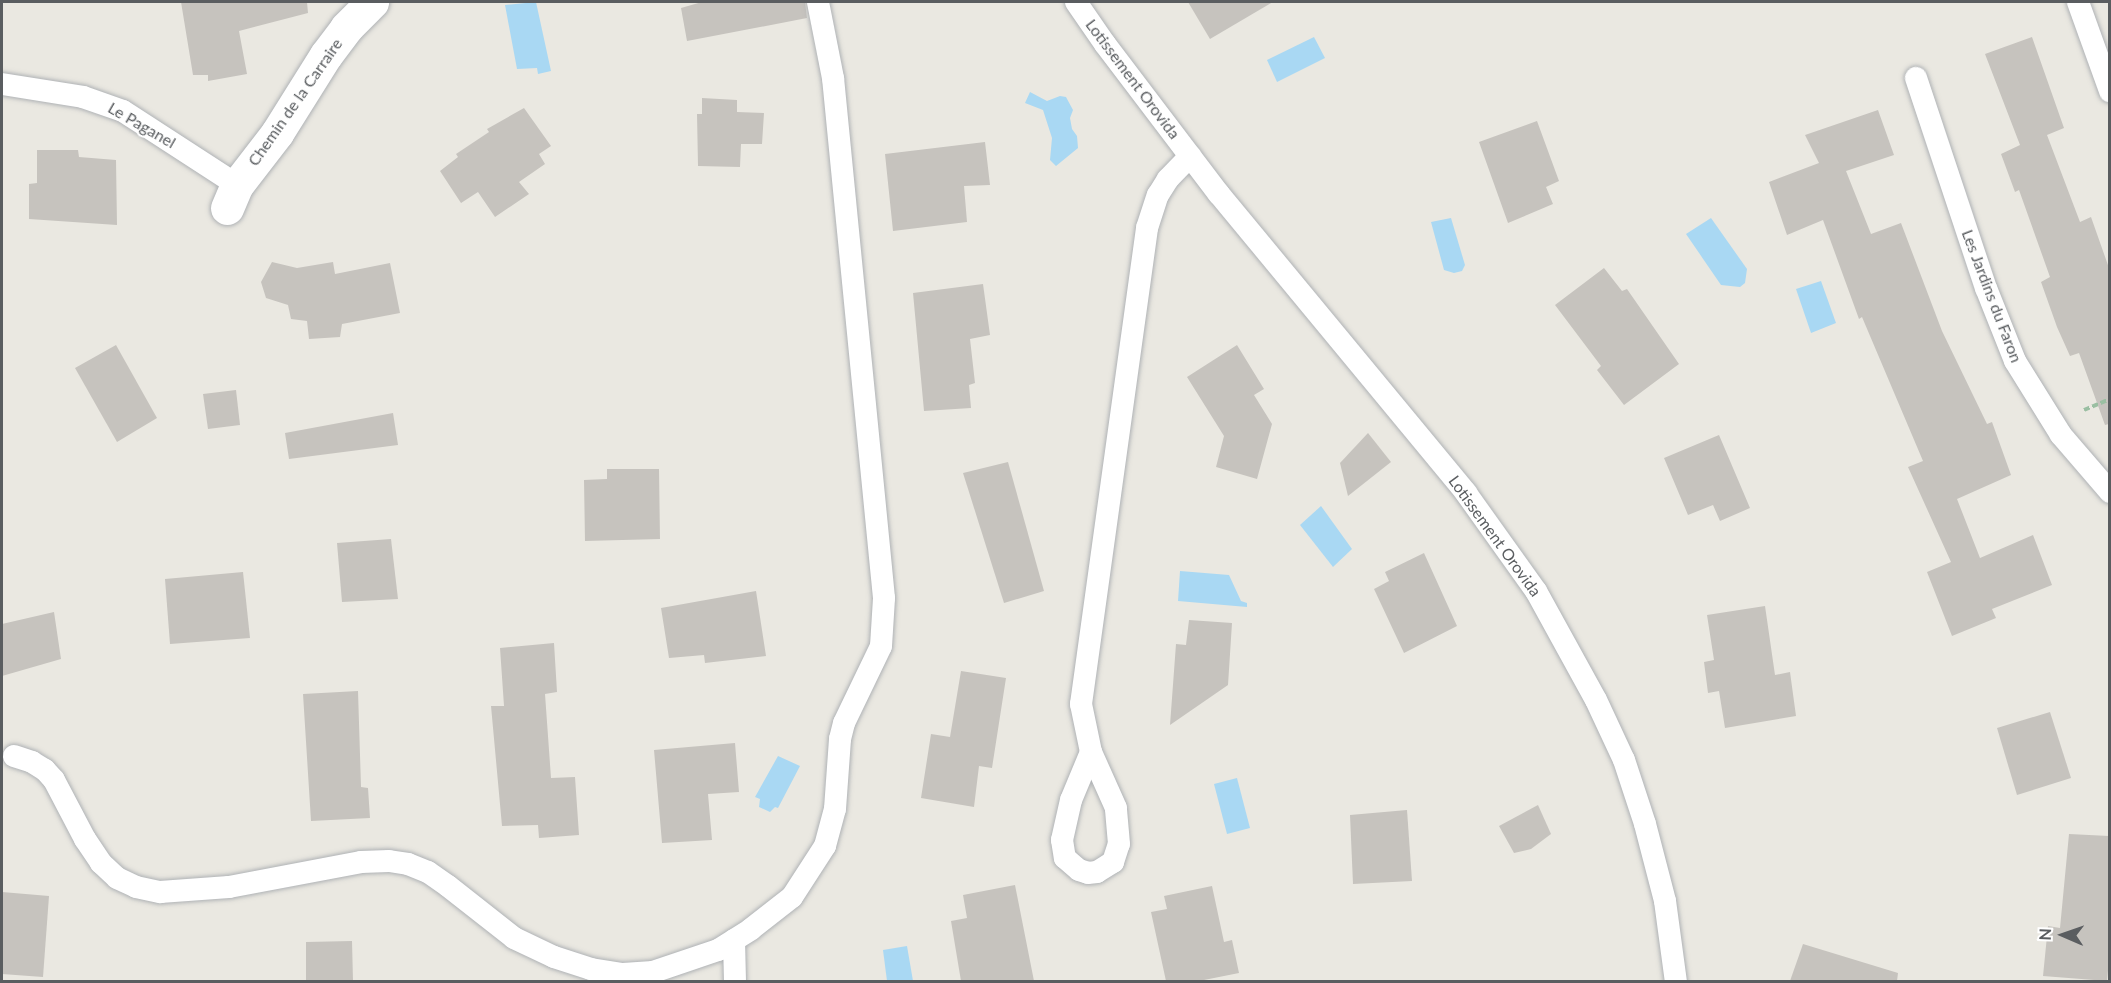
<!DOCTYPE html>
<html>
<head>
<meta charset="utf-8">
<style>
  body { margin:0 }
  #map { position:relative; width:2111px; height:983px; overflow:hidden; background:#eae8e1; font-family:Lato,sans-serif }
  div>[style] { position:absolute }
  [style*='--x'] { left:calc(var(--x)*1px); top:calc(var(--y)*1px); width:calc(var(--w)*1px); rotate:calc(var(--a)*1deg) }
  .water>* { inset:0; background:#a9d8f3 }
  .building>* { inset:0; background:#c6c3be }
  .path>* { height:4px; margin-top:-2px; transform-origin:0; background:repeating-linear-gradient(90deg,#9abfa2 0 6px,transparent 0 9px) }
  .roads { filter:drop-shadow(0 0 2px #afb2b5) drop-shadow(0 0 2px #afb2b5) }
  .lane>* { height:22px; margin:-11px; padding:0 11px; transform-origin:11px; border-radius:11px; background:#fff }
  .street>* { height:33px; margin:-16.5px; padding:0 16.5px; transform-origin:16.5px; border-radius:16.5px; background:#fff }
  span { translate:-50% -50%; white-space:nowrap; text-align:center; line-height:1.15; -webkit-text-stroke:4.5px #fff; paint-order:stroke }
  .street-label { font-size:16px; color:#5a5d60 }
  .frame { position:absolute; inset:0; border:3px solid #5a5d60; pointer-events:none }
  .north { position:absolute; left:2033px; top:905px; width:60px; height:60px; -webkit-text-stroke:4px #fff; paint-order:stroke; rotate:272deg; font-size:16px; font-weight:700; line-height:24px; text-align:center; color:#5a5d60 }
  .north::after { content:''; display:block; margin:auto; width:21px; height:27px; background:#5a5d60; clip-path:polygon(50% 0,100% 100%,50% 72%,0 100%) }
</style>
</head>
<body>
<div id="map">
  <div class="water">
    <i style="clip-path:polygon(536px 2px,551px 71px,538px 74px,537px 68px,517px 69px,505px 5px)"></i>
    <i style="clip-path:polygon(1314px 37px,1325px 58px,1277px 82px,1267px 60px)"></i>
    <i style="clip-path:polygon(1030px 92px,1047px 101px,1060px 96px,1066px 97px,1073px 110px,1070px 118px,1072px 129px,1077px 136px,1078px 148px,1056px 166px,1050px 160px,1052px 138px,1043px 110px,1025px 103px)"></i>
    <i style="clip-path:polygon(1451px 218px,1465px 265px,1462px 271px,1454px 273px,1444px 270px,1431px 222px)"></i>
    <i style="clip-path:polygon(1711px 218px,1747px 269px,1745px 283px,1740px 287px,1721px 285px,1686px 234px)"></i>
    <i style="clip-path:polygon(1821px 281px,1836px 323px,1811px 333px,1796px 289px)"></i>
    <i style="clip-path:polygon(1321px 506px,1352px 549px,1333px 567px,1300px 525px)"></i>
    <i style="clip-path:polygon(1180px 571px,1229px 575px,1241px 601px,1247px 603px,1247px 607px,1178px 601px)"></i>
    <i style="clip-path:polygon(778px 756px,800px 766px,778px 808px,775px 807px,770px 812px,759px 807px,760px 799px,755px 797px)"></i>
    <i style="clip-path:polygon(1237px 778px,1250px 828px,1227px 834px,1214px 784px)"></i>
    <i style="clip-path:polygon(907px 946px,913px 981px,887px 981px,883px 950px)"></i>
  </div>
  <div class="building">
    <i style="clip-path:polygon(181px 2px,307px 2px,308px 13px,239px 31px,247px 74px,208px 81px,208px 75px,193px 75px)"></i>
    <i style="clip-path:polygon(702px 2px,805px 2px,807px 18px,687px 41px,681px 8px)"></i>
    <i style="clip-path:polygon(1188px 2px,1273px 2px,1210px 39px)"></i>
    <i style="clip-path:polygon(2032px 37px,2064px 128px,2047px 135px,2080px 222px,2091px 217px,2109px 268px,2109px 424px,2105px 425px,2079px 353px,2070px 356px,2057px 327px,2041px 282px,2050px 277px,2019px 190px,2015px 192px,2001px 154px,2020px 145px,1985px 54px)"></i>
    <i style="clip-path:polygon(702px 98px,737px 100px,737px 112px,764px 113px,762px 144px,741px 144px,740px 167px,698px 166px,697px 114px,702px 114px)"></i>
    <i style="clip-path:polygon(524px 108px,551px 146px,539px 154px,545px 164px,519px 182px,529px 194px,495px 217px,478px 192px,461px 203px,440px 171px,458px 157px,456px 154px,489px 132px,487px 129px)"></i>
    <i style="clip-path:polygon(1878px 110px,1894px 155px,1846px 171px,1871px 234px,1901px 223px,1942px 331px,1987px 424px,1992px 422px,2011px 475px,1957px 499px,1980px 558px,2033px 535px,2052px 585px,1992px 609px,1996px 618px,1952px 636px,1927px 572px,1951px 562px,1908px 467px,1923px 461px,1862px 317px,1859px 319px,1823px 220px,1787px 235px,1769px 182px,1819px 163px,1805px 135px)"></i>
    <i style="clip-path:polygon(1537px 121px,1559px 181px,1546px 187px,1553px 204px,1508px 223px,1479px 142px)"></i>
    <i style="clip-path:polygon(985px 142px,990px 185px,964px 186px,967px 222px,893px 231px,885px 154px)"></i>
    <i style="clip-path:polygon(37px 150px,78px 150px,79px 157px,116px 160px,117px 225px,29px 219px,29px 184px,37px 183px)"></i>
    <i style="clip-path:polygon(272px 262px,297px 268px,333px 262px,335px 274px,390px 263px,400px 313px,342px 324px,340px 337px,309px 339px,307px 321px,291px 319px,288px 305px,266px 298px,261px 282px)"></i>
    <i style="clip-path:polygon(1604px 268px,1622px 291px,1627px 289px,1679px 364px,1624px 405px,1597px 370px,1601px 366px,1555px 305px)"></i>
    <i style="clip-path:polygon(983px 284px,990px 335px,970px 339px,975px 383px,969px 385px,971px 408px,924px 411px,913px 293px)"></i>
    <i style="clip-path:polygon(116px 345px,157px 418px,117px 442px,75px 368px)"></i>
    <i style="clip-path:polygon(1237px 345px,1264px 389px,1254px 395px,1272px 424px,1257px 479px,1216px 467px,1224px 436px,1187px 377px)"></i>
    <i style="clip-path:polygon(236px 390px,240px 425px,208px 429px,203px 394px)"></i>
    <i style="clip-path:polygon(393px 413px,398px 445px,289px 459px,285px 433px)"></i>
    <i style="clip-path:polygon(1368px 433px,1391px 462px,1348px 496px,1340px 463px)"></i>
    <i style="clip-path:polygon(1719px 435px,1750px 508px,1720px 521px,1713px 505px,1688px 515px,1664px 458px)"></i>
    <i style="clip-path:polygon(1008px 462px,1044px 591px,1004px 603px,963px 473px)"></i>
    <i style="clip-path:polygon(607px 469px,659px 469px,660px 539px,585px 541px,584px 480px,607px 479px)"></i>
    <i style="clip-path:polygon(391px 539px,398px 599px,342px 602px,337px 543px)"></i>
    <i style="clip-path:polygon(1424px 553px,1457px 626px,1404px 653px,1374px 589px,1389px 581px,1385px 572px)"></i>
    <i style="clip-path:polygon(243px 572px,250px 638px,170px 644px,165px 579px)"></i>
    <i style="clip-path:polygon(756px 591px,766px 656px,705px 663px,704px 655px,669px 658px,661px 608px)"></i>
    <i style="clip-path:polygon(1765px 606px,1775px 675px,1790px 672px,1796px 716px,1725px 728px,1719px 691px,1708px 693px,1704px 662px,1714px 660px,1707px 615px)"></i>
    <i style="clip-path:polygon(54px 612px,61px 659px,2px 676px,2px 624px)"></i>
    <i style="clip-path:polygon(1189px 620px,1232px 623px,1228px 685px,1170px 725px,1176px 644px,1186px 645px)"></i>
    <i style="clip-path:polygon(554px 643px,557px 692px,545px 694px,551px 778px,575px 777px,579px 835px,539px 838px,538px 825px,502px 826px,491px 706px,504px 706px,500px 648px)"></i>
    <i style="clip-path:polygon(961px 671px,1006px 678px,992px 768px,979px 766px,974px 807px,921px 798px,931px 734px,950px 737px)"></i>
    <i style="clip-path:polygon(358px 691px,361px 787px,368px 788px,370px 818px,311px 821px,303px 694px)"></i>
    <i style="clip-path:polygon(2050px 712px,2071px 778px,2017px 795px,1997px 728px)"></i>
    <i style="clip-path:polygon(735px 743px,739px 792px,708px 794px,712px 840px,662px 843px,654px 750px)"></i>
    <i style="clip-path:polygon(1538px 805px,1551px 834px,1531px 849px,1514px 853px,1499px 826px)"></i>
    <i style="clip-path:polygon(1407px 810px,1412px 881px,1353px 884px,1350px 815px)"></i>
    <i style="clip-path:polygon(2069px 834px,2109px 836px,2109px 960px,2107px 981px,2043px 976px,2048px 926px,2060px 928px)"></i>
    <i style="clip-path:polygon(1015px 885px,1034px 981px,961px 981px,951px 921px,967px 918px,963px 895px)"></i>
    <i style="clip-path:polygon(1212px 886px,1224px 942px,1232px 940px,1239px 973px,1199px 981px,1166px 981px,1151px 912px,1167px 909px,1164px 896px)"></i>
    <i style="clip-path:polygon(2px 892px,49px 896px,43px 977px,2px 974px)"></i>
    <i style="clip-path:polygon(352px 941px,353px 981px,306px 981px,306px 942px)"></i>
    <i style="clip-path:polygon(1803px 944px,1898px 973px,1897px 981px,1790px 981px)"></i>
  </div>
  <div class="path">
    <i style="--x:2084;--y:410;--w:28;--a:-23"></i>
  </div>
  <div class="roads">
    <div class="lane">
      <i style="--x:1076;--y:2;--w:51;--a:55.4"></i>
      <i style="--x:1105;--y:44;--w:188;--a:52.8"></i>
      <i style="--x:1219;--y:194;--w:388;--a:50.4"></i>
      <i style="--x:1466;--y:493;--w:120;--a:54.5"></i>
      <i style="--x:1536;--y:591;--w:124;--a:61.2"></i>
      <i style="--x:1596;--y:700;--w:66;--a:65"></i>
      <i style="--x:1624;--y:760;--w:67;--a:71.8"></i>
      <i style="--x:1645;--y:824;--w:80;--a:75.4"></i>
      <i style="--x:1665;--y:901;--w:82;--a:82.3"></i>
      <i style="--x:2078;--y:2;--w:95;--a:70.2"></i>
      <i style="--x:1916;--y:78;--w:221;--a:71.6"></i>
      <i style="--x:1986;--y:288;--w:79;--a:68.3"></i>
      <i style="--x:2015;--y:361;--w:87;--a:58.1"></i>
      <i style="--x:2061;--y:435;--w:75;--a:49.3"></i>
      <i style="--x:2;--y:84;--w:82;--a:9.1"></i>
      <i style="--x:83;--y:97;--w:42;--a:19.3"></i>
      <i style="--x:123;--y:111;--w:136;--a:33"></i>
      <i style="--x:1091;--y:752;--w:52;--a:112.6"></i>
      <i style="--x:1071;--y:800;--w:41;--a:102.7"></i>
      <i style="--x:1062;--y:840;--w:18;--a:81"></i>
      <i style="--x:1065;--y:858;--w:18;--a:41"></i>
      <i style="--x:1079;--y:870;--w:9;--a:18"></i>
      <i style="--x:1088;--y:873;--w:9;--a:-6"></i>
      <i style="--x:1097;--y:872;--w:19;--a:-32"></i>
      <i style="--x:1113;--y:862;--w:19;--a:-72"></i>
      <i style="--x:1119;--y:844;--w:36;--a:-95"></i>
      <i style="--x:1116;--y:808;--w:61;--a:-114.1"></i>
      <i style="--x:1091;--y:752;--w:49;--a:-101.8"></i>
      <i style="--x:1081;--y:704;--w:481;--a:-82.1"></i>
      <i style="--x:1147;--y:228;--w:35;--a:-72"></i>
      <i style="--x:1158;--y:195;--w:19;--a:-58"></i>
      <i style="--x:1168;--y:179;--w:32;--a:-46"></i>
      <i style="--x:14;--y:756;--w:19;--a:18"></i>
      <i style="--x:32;--y:762;--w:15;--a:32"></i>
      <i style="--x:45;--y:770;--w:13;--a:48"></i>
      <i style="--x:54;--y:780;--w:67;--a:62.3"></i>
      <i style="--x:85;--y:839;--w:29;--a:56"></i>
      <i style="--x:101;--y:863;--w:22;--a:43"></i>
      <i style="--x:117;--y:878;--w:21;--a:25"></i>
      <i style="--x:136;--y:887;--w:25;--a:12"></i>
      <i style="--x:160;--y:892;--w:69;--a:-4.1"></i>
      <i style="--x:229;--y:887;--w:134;--a:-10.7"></i>
      <i style="--x:361;--y:862;--w:28;--a:-2"></i>
      <i style="--x:389;--y:861;--w:19;--a:9"></i>
      <i style="--x:408;--y:864;--w:22;--a:22"></i>
      <i style="--x:428;--y:872;--w:24;--a:35"></i>
      <i style="--x:448;--y:886;--w:84;--a:38.2"></i>
      <i style="--x:514;--y:938;--w:44;--a:25.4"></i>
      <i style="--x:554;--y:957;--w:39;--a:18"></i>
      <i style="--x:591;--y:969;--w:32;--a:9"></i>
      <i style="--x:623;--y:974;--w:30;--a:-4"></i>
      <i style="--x:653;--y:972;--w:69;--a:-18.7"></i>
      <i style="--x:718;--y:950;--w:39;--a:-32"></i>
      <i style="--x:751;--y:929;--w:52;--a:-38"></i>
      <i style="--x:792;--y:897;--w:61;--a:-57.1"></i>
      <i style="--x:825;--y:846;--w:38;--a:-75"></i>
      <i style="--x:835;--y:809;--w:70;--a:-85.9"></i>
      <i style="--x:840;--y:739;--w:16;--a:-76"></i>
      <i style="--x:844;--y:723;--w:85;--a:-64.3"></i>
      <i style="--x:881;--y:646;--w:48;--a:-86.4"></i>
      <i style="--x:884;--y:598;--w:522;--a:-95.6"></i>
      <i style="--x:833;--y:78;--w:77;--a:-101.2"></i>
      <i style="--x:734;--y:940;--w:42;--a:88.6"></i>
    </div>
    <div class="street">
      <i style="--x:227;--y:208;--w:25;--a:-67"></i>
      <i style="--x:237;--y:185;--w:66;--a:-52.4"></i>
      <i style="--x:277;--y:133;--w:92;--a:-57.9"></i>
      <i style="--x:326;--y:55;--w:34;--a:-53"></i>
      <i style="--x:346;--y:28;--w:37;--a:-45"></i>
    </div>
  </div>
  <div class="street-label">
    <span style="left:1133px;top:79px;rotate:53deg">Lotissement Orovida</span>
    <span style="left:295px;top:102px;rotate:-55deg">Chemin de la Carraire</span>
    <span style="left:142px;top:125px;rotate:30deg">Le Paganel</span>
    <span style="left:1992px;top:296px;rotate:69deg">Les Jardins du Faron</span>
    <span style="left:1495px;top:536px;rotate:54deg">Lotissement Orovida</span>
  </div>
  <div class="frame"></div>
  <div class="north">N</div>
</div>
</body>
</html>
